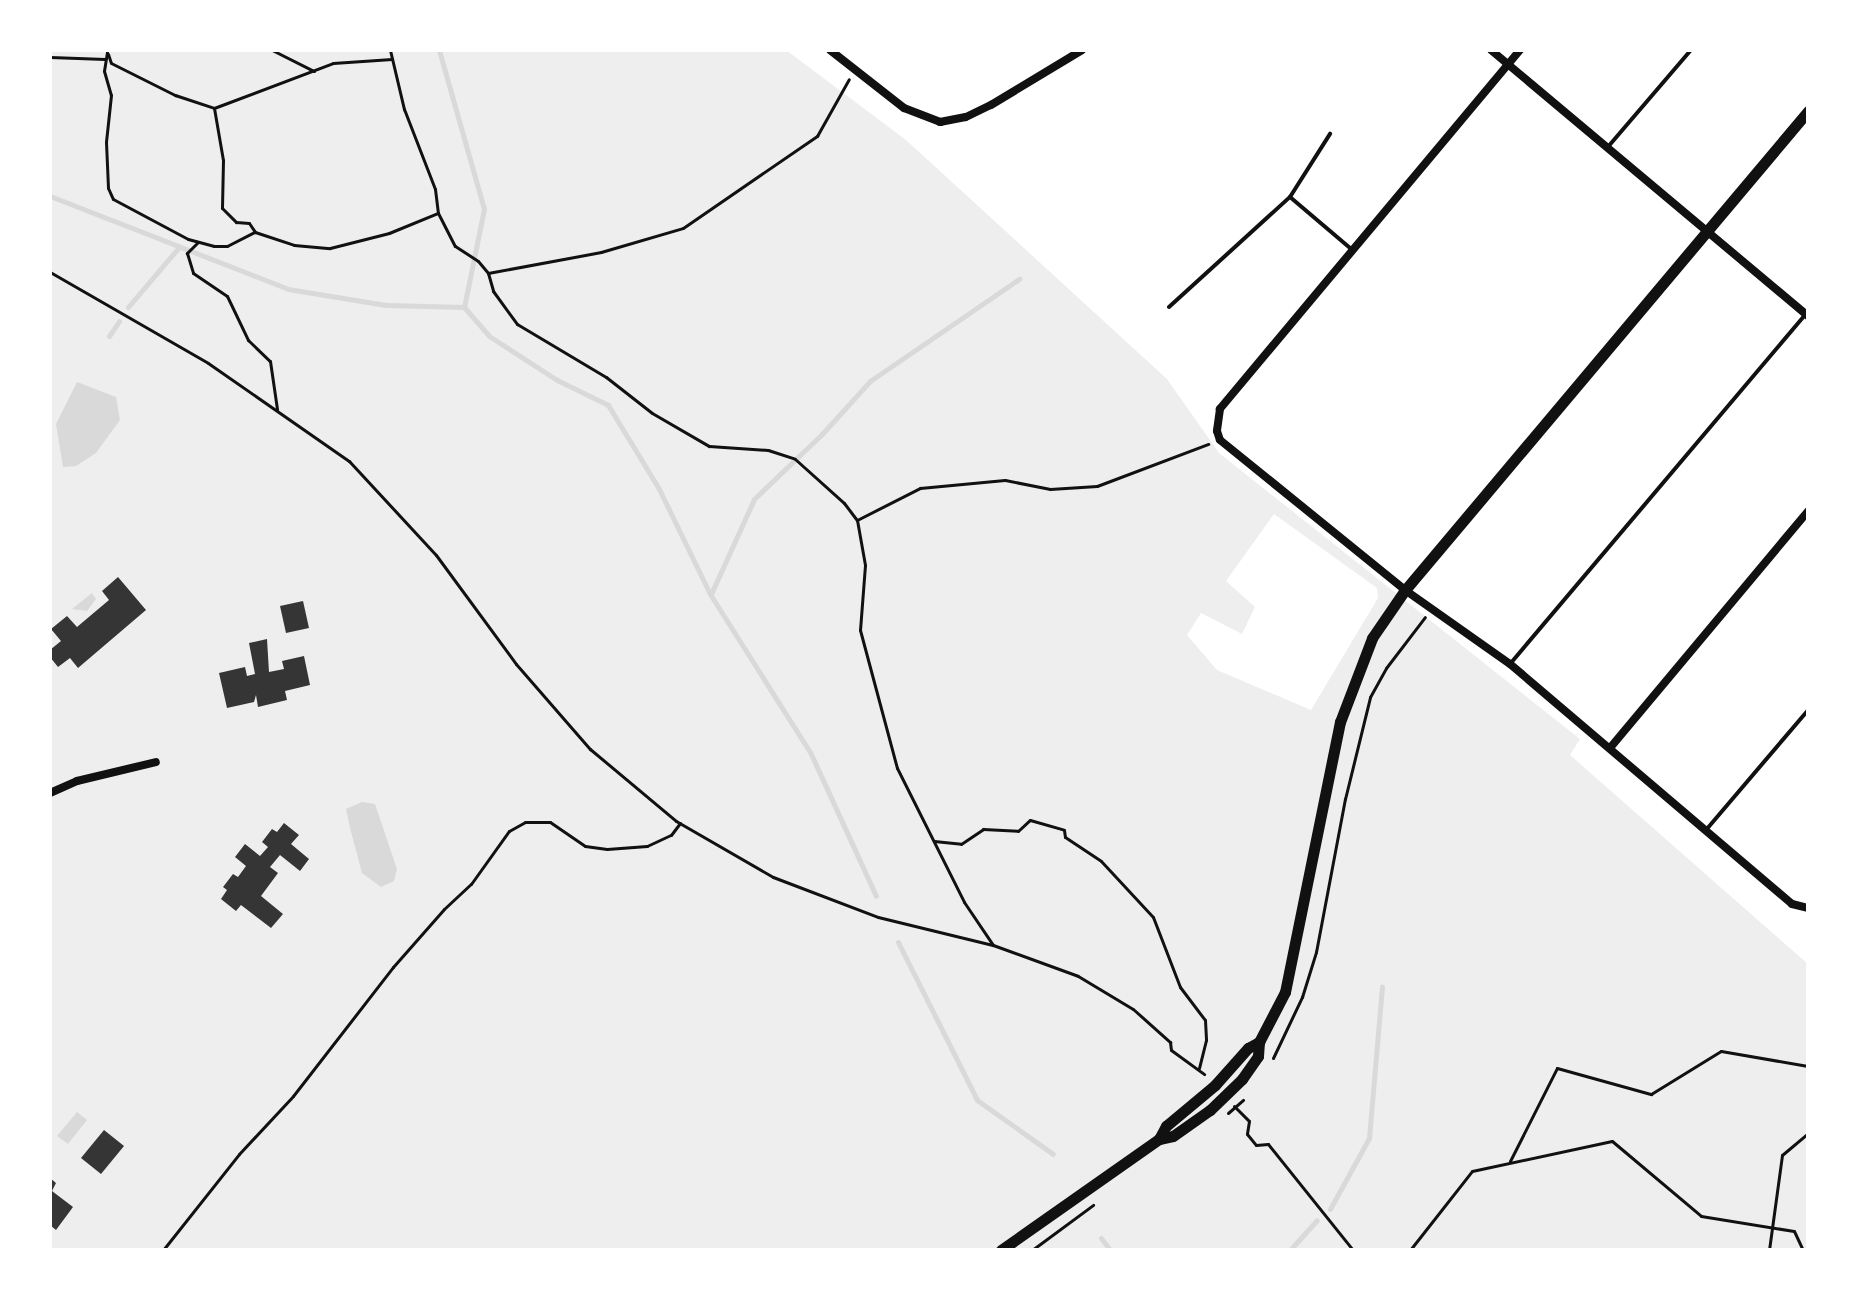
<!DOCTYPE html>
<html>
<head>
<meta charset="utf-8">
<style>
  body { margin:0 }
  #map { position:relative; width:1858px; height:1300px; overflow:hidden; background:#fff; font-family:"Source Sans 3",sans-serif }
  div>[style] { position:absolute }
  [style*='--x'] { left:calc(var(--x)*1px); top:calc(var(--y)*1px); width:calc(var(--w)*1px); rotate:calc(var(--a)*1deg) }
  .green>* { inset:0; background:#eee }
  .water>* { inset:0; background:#d9d9d9 }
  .stream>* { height:5px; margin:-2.5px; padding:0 2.5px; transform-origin:2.5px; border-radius:2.5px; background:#d9d9d9 }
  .building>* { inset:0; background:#353535 }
  .path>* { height:3px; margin:-1.5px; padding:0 1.5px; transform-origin:1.5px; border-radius:1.5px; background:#111 }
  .service>* { height:4px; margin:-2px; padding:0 2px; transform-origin:2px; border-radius:2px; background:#111 }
  .minor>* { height:8px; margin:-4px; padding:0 4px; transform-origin:4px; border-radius:4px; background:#111 }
  .secondary>* { height:11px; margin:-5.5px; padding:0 5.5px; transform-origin:5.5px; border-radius:5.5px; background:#111 }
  span { translate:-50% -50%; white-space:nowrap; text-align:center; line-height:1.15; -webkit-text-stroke:7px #fff; paint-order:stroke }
  .frame { position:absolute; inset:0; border:52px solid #fff; pointer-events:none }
</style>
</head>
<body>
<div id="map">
  <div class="green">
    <i style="clip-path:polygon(evenodd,50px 50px,786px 50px,906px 140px,1167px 379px,1219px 453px,1580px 739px,1570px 755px,1808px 964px,1808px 1250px,50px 1250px,50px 50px,1274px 514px,1377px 588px,1378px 598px,1311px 710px,1217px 670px,1187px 635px,1201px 613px,1242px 634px,1255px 607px,1226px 581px,1274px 514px)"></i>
  </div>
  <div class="water">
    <i style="clip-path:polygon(77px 382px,116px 397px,120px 420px,96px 453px,76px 466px,63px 467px,56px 424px)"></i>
    <i style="clip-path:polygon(92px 593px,96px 599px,87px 611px,72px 609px)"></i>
    <i style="clip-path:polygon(362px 802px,375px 804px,397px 869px,394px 881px,381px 887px,362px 873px,350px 828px,346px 809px)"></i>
    <i style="clip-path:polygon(77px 1112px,87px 1120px,68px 1144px,57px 1136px)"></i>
  </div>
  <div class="stream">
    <i style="--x:439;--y:50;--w:165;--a:74.2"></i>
    <i style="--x:484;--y:209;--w:100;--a:101.5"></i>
    <i style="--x:464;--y:307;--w:38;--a:49"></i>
    <i style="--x:489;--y:336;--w:81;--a:32.9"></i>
    <i style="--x:557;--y:380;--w:57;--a:26.1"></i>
    <i style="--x:608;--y:405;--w:98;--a:58.7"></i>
    <i style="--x:659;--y:489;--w:117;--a:64.1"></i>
    <i style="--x:710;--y:594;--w:189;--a:57.7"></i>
    <i style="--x:811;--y:754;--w:156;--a:65.4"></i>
    <i style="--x:50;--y:196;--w:256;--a:21.3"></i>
    <i style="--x:288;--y:289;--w:99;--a:9.3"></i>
    <i style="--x:386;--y:305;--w:78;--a:1.5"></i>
    <i style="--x:128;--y:307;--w:79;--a:-49.6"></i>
    <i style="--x:109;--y:336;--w:18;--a:-56"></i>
    <i style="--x:711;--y:594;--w:104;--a:-65.6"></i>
    <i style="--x:754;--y:499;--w:94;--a:-43.7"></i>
    <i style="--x:822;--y:434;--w:72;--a:-47.8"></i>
    <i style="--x:870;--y:381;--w:181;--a:-34.4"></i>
    <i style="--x:898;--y:942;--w:177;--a:63.4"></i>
    <i style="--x:977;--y:1100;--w:93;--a:35.4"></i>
    <i style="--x:1330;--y:1209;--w:81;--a:-61.2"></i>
    <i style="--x:1369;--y:1138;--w:152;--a:-85.1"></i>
    <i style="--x:1101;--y:1238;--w:15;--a:53"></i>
    <i style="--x:1290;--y:1250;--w:40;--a:-48"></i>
  </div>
  <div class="building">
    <i style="clip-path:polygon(118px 577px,146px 610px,78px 668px,70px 658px,58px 667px,50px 657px,50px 650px,61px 641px,51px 629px,67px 616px,77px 627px,109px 600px,102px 591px)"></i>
    <i style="clip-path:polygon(303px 601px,309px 628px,286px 633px,280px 606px)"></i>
    <i style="clip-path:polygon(267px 639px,269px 672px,284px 669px,282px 661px,304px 656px,310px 685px,285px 691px,287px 700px,258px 707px,256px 695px,254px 702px,227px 708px,219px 673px,245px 667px,247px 676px,255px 674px,249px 643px)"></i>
    <i style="clip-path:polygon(284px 823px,299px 835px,291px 844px,309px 859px,300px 871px,280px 855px,270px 867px,278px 873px,261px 896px,283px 914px,271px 928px,241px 905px,236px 911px,221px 899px,227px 890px,223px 887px,233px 874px,238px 877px,246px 866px,235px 857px,245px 844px,260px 856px,268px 847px,262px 842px,272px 829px,277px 832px)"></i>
    <i style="clip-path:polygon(104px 1130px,124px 1146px,101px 1174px,81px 1158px)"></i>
    <i style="clip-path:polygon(50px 1178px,56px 1183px,52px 1191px,73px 1207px,56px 1230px,50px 1225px)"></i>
  </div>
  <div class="path">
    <i style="--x:272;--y:50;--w:47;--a:26.6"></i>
    <i style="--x:390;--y:50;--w:61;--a:76.7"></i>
    <i style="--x:404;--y:109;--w:86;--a:68.8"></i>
    <i style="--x:435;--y:189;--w:24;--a:83"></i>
    <i style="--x:438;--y:213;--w:37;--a:63"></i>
    <i style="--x:455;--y:246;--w:27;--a:33"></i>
    <i style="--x:478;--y:261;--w:16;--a:50"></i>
    <i style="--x:488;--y:273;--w:19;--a:74"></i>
    <i style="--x:493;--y:291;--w:41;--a:54"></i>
    <i style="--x:517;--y:324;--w:104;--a:30.8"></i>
    <i style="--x:606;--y:377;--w:58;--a:38"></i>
    <i style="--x:652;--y:413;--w:66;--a:30.1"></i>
    <i style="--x:709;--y:446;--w:59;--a:3.9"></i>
    <i style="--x:768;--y:450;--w:28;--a:18"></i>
    <i style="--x:795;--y:459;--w:66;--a:41.9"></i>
    <i style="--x:844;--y:503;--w:21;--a:53"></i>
    <i style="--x:857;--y:520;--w:46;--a:79.9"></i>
    <i style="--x:865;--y:565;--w:65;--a:94.4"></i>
    <i style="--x:860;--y:630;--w:143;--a:75"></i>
    <i style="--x:897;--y:768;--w:150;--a:63.4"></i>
    <i style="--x:964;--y:902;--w:52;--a:56"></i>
    <i style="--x:107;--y:52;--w:19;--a:99"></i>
    <i style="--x:104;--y:71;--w:25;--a:74"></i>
    <i style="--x:111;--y:95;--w:47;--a:96.1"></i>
    <i style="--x:106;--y:142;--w:46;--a:87.5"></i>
    <i style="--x:108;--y:188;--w:12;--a:66"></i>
    <i style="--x:113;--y:199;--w:85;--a:28.1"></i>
    <i style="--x:188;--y:239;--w:27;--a:15"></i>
    <i style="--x:214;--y:246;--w:13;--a:0"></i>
    <i style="--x:227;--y:246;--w:31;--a:-27"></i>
    <i style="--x:108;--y:54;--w:9;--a:72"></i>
    <i style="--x:111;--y:63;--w:72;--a:26.6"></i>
    <i style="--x:175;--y:95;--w:41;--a:18.4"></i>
    <i style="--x:50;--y:57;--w:55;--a:2.1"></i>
    <i style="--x:214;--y:108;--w:53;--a:80.2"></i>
    <i style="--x:223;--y:160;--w:48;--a:91.2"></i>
    <i style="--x:222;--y:208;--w:20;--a:45"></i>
    <i style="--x:236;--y:222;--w:13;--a:4"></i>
    <i style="--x:249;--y:223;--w:11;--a:56"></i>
    <i style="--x:255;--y:232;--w:41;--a:18.4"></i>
    <i style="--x:294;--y:245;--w:36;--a:5"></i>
    <i style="--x:330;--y:248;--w:61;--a:-14.3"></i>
    <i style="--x:389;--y:233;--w:53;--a:-22.2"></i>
    <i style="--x:214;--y:108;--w:127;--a:-20.7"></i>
    <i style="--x:333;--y:63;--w:59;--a:-3.9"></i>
    <i style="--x:198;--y:242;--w:16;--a:135"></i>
    <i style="--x:187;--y:253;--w:21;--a:73"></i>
    <i style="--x:193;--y:273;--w:41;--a:34.1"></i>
    <i style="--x:227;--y:296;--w:49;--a:64.5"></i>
    <i style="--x:248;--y:340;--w:30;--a:44"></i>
    <i style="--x:270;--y:361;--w:49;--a:81.7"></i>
    <i style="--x:50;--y:272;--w:182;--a:29.9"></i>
    <i style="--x:208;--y:363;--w:172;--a:34.8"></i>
    <i style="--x:349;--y:461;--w:128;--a:47.2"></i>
    <i style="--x:436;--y:555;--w:135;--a:53.7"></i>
    <i style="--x:516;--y:664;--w:113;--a:49"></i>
    <i style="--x:590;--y:749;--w:112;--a:39.9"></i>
    <i style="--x:676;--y:821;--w:112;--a:30"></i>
    <i style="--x:773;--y:877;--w:112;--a:20.9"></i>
    <i style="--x:878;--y:917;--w:118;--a:13.7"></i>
    <i style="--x:993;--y:945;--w:90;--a:20"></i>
    <i style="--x:1078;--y:976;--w:64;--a:31"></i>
    <i style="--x:1133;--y:1009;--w:50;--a:41.7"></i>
    <i style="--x:1170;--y:1042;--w:8;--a:83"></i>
    <i style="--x:1171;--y:1050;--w:41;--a:36"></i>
    <i style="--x:488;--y:273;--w:115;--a:-10.5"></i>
    <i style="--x:601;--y:252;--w:85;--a:-16.3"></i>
    <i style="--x:683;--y:228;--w:163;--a:-34.5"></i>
    <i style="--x:817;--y:136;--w:65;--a:-60.7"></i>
    <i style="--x:857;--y:520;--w:71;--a:-26.9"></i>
    <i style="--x:920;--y:488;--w:85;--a:-5.4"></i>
    <i style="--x:1005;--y:480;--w:46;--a:11.3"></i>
    <i style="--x:1050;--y:489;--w:47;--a:-3.7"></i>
    <i style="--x:1097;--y:486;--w:119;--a:-20.7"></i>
    <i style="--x:934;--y:841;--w:27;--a:6"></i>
    <i style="--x:961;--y:844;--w:27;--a:-34"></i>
    <i style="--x:983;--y:829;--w:35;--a:3"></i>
    <i style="--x:1018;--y:831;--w:16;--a:-43"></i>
    <i style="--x:1030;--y:820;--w:35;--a:16"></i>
    <i style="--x:1064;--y:830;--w:7;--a:82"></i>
    <i style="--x:1065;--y:837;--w:43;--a:33.7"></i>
    <i style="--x:1101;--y:861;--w:76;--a:47.1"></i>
    <i style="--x:1153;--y:917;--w:75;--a:68.9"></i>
    <i style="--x:1180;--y:987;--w:41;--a:52.9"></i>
    <i style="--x:1205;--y:1020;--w:20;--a:87"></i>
    <i style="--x:1206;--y:1040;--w:29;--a:104"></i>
    <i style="--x:1273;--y:1058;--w:68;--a:-64.6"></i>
    <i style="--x:1302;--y:997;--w:47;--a:-72.7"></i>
    <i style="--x:1316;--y:952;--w:156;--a:-79.3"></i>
    <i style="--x:1345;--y:799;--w:105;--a:-76.2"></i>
    <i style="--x:1370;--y:697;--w:33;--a:-61"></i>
    <i style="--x:1386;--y:668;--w:64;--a:-52.6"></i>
    <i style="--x:1234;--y:1106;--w:21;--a:45"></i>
    <i style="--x:1249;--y:1121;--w:13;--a:99"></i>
    <i style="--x:1247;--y:1134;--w:14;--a:51"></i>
    <i style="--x:1256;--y:1145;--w:12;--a:-5"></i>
    <i style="--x:1268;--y:1144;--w:136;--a:51.3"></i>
    <i style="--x:1228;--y:1113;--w:20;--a:-41"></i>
    <i style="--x:1510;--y:1161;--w:104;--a:-63.2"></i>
    <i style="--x:1557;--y:1068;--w:98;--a:15.5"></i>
    <i style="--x:1651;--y:1094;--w:82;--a:-31.6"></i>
    <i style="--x:1721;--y:1051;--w:88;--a:9.8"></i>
    <i style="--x:163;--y:1250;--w:122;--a:-51.6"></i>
    <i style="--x:239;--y:1154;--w:79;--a:-47"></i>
    <i style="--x:293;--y:1096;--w:163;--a:-52.2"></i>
    <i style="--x:393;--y:967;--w:77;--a:-48.7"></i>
    <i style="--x:444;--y:909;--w:37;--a:-43"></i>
    <i style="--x:471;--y:884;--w:65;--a:-54.4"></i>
    <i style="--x:509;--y:831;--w:18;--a:-29"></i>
    <i style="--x:525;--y:822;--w:25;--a:0"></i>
    <i style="--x:550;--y:822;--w:42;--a:34.4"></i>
    <i style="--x:585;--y:846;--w:22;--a:8"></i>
    <i style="--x:607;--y:849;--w:40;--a:-4.3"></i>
    <i style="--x:647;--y:846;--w:26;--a:-25"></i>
    <i style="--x:671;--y:835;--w:15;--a:-53"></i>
    <i style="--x:1032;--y:1250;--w:76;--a:-36.4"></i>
    <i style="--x:1410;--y:1250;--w:100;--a:-51.9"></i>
    <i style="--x:1472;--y:1171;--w:143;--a:-12.1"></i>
    <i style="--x:1612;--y:1141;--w:116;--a:40.1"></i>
    <i style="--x:1701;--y:1216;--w:94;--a:9.2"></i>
    <i style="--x:1794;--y:1231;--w:21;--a:65"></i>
    <i style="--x:1769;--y:1250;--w:96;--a:-82.2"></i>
    <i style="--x:1782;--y:1155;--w:34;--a:-40"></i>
  </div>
  <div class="service">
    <i style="--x:1607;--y:148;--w:129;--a:-49.4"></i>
    <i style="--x:1290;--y:197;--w:75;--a:-57.6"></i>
    <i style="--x:1169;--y:307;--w:164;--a:-42.3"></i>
    <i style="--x:1290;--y:197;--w:80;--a:40.4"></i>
    <i style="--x:1510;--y:664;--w:458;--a:-49.8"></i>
    <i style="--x:1706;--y:830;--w:157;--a:-49.6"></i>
  </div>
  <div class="minor">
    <i style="--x:830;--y:50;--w:94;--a:38.1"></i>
    <i style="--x:904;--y:108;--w:39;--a:21"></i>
    <i style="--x:940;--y:122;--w:26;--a:-11"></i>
    <i style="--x:966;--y:117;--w:28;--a:-26"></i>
    <i style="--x:991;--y:105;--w:106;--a:-31.1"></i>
    <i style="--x:1491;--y:50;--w:414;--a:40"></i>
    <i style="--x:1520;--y:50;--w:468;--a:129.9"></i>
    <i style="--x:1220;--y:409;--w:22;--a:98"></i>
    <i style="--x:1217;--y:431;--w:9;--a:72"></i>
    <i style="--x:1220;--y:440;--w:238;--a:39"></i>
    <i style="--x:1405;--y:590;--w:128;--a:35.2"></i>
    <i style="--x:1510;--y:664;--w:370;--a:40.4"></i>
    <i style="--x:1792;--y:904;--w:16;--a:14"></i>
    <i style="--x:1610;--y:748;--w:309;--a:-50.1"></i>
    <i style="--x:50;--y:793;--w:30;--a:-24"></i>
    <i style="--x:77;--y:781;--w:81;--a:-13.5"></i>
  </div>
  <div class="secondary">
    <i style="--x:1159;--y:1139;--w:15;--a:-62"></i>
    <i style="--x:1166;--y:1126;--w:64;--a:-39.9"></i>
    <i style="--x:1215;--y:1085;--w:50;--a:-48.3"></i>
    <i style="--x:1248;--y:1048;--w:13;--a:-29"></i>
    <i style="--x:1001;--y:1250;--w:193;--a:-35.1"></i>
    <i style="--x:1159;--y:1139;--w:14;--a:-12"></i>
    <i style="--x:1173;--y:1136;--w:45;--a:-35.1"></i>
    <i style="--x:1210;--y:1110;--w:45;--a:-44.1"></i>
    <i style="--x:1242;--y:1079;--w:28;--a:-55"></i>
    <i style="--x:1258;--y:1056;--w:14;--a:-86"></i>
    <i style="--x:1259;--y:1042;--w:56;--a:-62.5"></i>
    <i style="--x:1285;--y:992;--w:276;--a:-78.5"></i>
    <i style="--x:1340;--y:722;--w:90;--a:-69.1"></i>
    <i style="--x:1372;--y:638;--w:58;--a:-55.5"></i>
    <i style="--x:1405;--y:590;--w:626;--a:-49.92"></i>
  </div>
  <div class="frame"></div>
</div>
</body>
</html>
